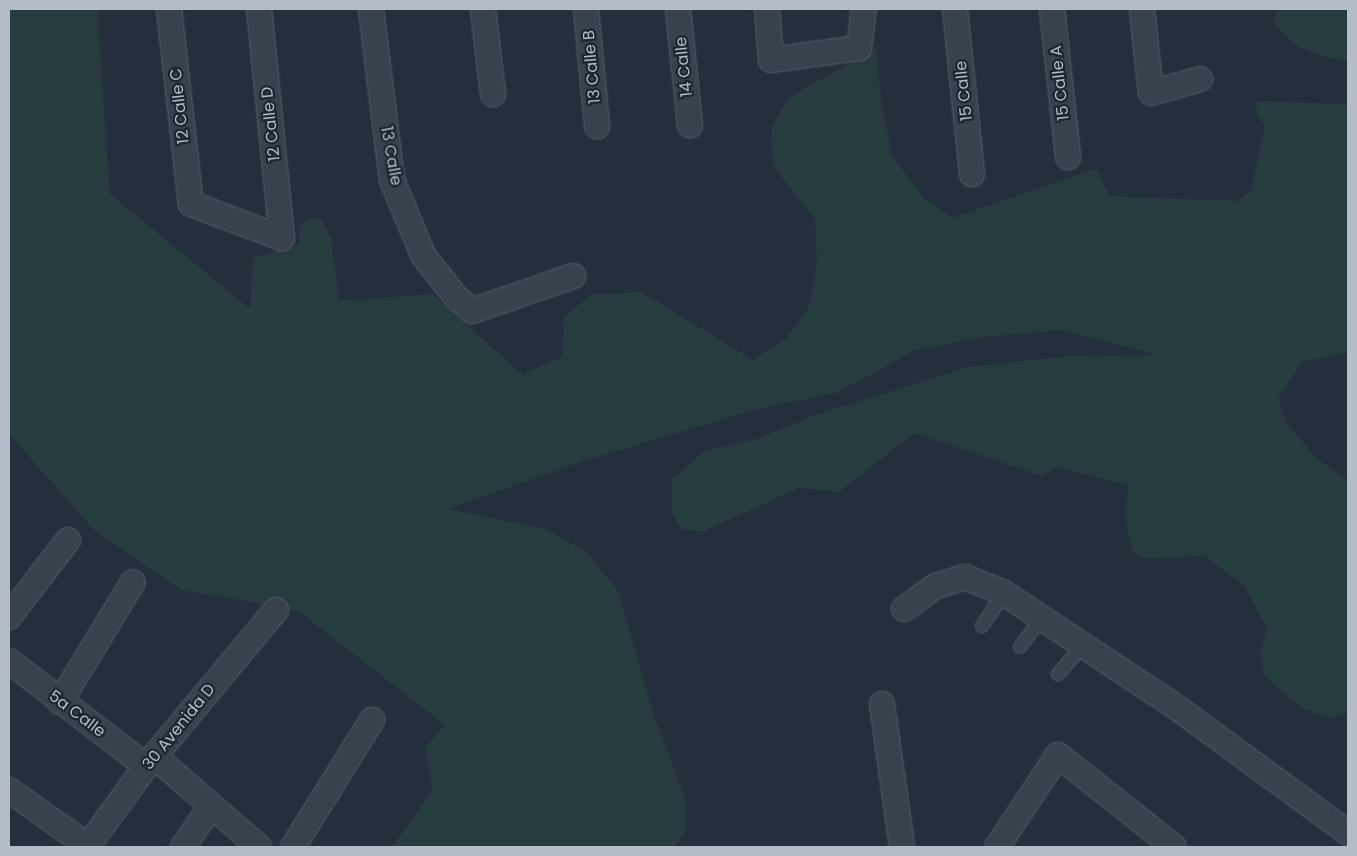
<!DOCTYPE html>
<html>
<head>
<meta charset="utf-8">
<style>
  body { margin:0 }
  #map { position:relative; width:1357px; height:856px; overflow:hidden; background:#242f3e; font-family:Poppins,sans-serif }
  div>[style] { position:absolute }
  [style*='--x'] { left:calc(var(--x)*1px); top:calc(var(--y)*1px); width:calc(var(--w)*1px); rotate:calc(var(--a)*1deg) }
  .green>* { inset:0; background:#263c3f }
  .roads { filter:drop-shadow(0 0 1px #565f6c) drop-shadow(0 0 1px #565f6c) }
  .service>* { height:12px; margin:-6px; padding:0 6px; transform-origin:6px; border-radius:6px; background:#38414e }
  .minor>* { height:24px; margin:-12px; padding:0 12px; transform-origin:12px; border-radius:12px; background:#38414e }
  span { translate:-50% -50%; white-space:nowrap; text-align:center; line-height:1.15; -webkit-text-stroke:4.5px #1d2633; paint-order:stroke }
  .street-label { font-size:16px; color:#b4bcc9 }
  .frame { position:absolute; inset:0; border:10px solid #b4bcc9; pointer-events:none }
</style>
</head>
<body>
<div id="map">
  <div class="green">
    <i style="clip-path:polygon(9px 9px,97px 9px,110px 194px,250px 309px,253px 258px,299px 245px,299px 227px,310px 218px,320px 218px,331px 237px,339px 301px,432px 294px,522px 374px,562px 357px,564px 316px,593px 294px,641px 292px,753px 360px,787px 338px,808px 308px,817px 265px,815px 219px,773px 166px,771px 128px,788px 98px,876px 49px,881px 98px,892px 156px,923px 197px,952px 218px,1097px 168px,1109px 196px,1238px 201px,1251px 190px,1265px 126px,1257px 114px,1256px 101px,1348px 104px,1348px 352px,1302px 362px,1278px 399px,1287px 423px,1317px 459px,1348px 480px,1348px 713px,1329px 718px,1303px 709px,1265px 677px,1260px 654px,1267px 629px,1244px 585px,1204px 556px,1147px 559px,1132px 551px,1125px 515px,1129px 486px,1056px 467px,1042px 476px,914px 433px,839px 492px,798px 488px,702px 532px,681px 529px,672px 513px,672px 479px,705px 451px,757px 439px,818px 414px,968px 367px,1068px 356px,1157px 355px,1063px 330px,983px 337px,914px 351px,836px 393px,761px 408px,590px 459px,448px 509px,546px 529px,589px 554px,619px 593px,652px 710px,686px 800px,686px 832px,674px 847px,392px 847px,433px 790px,425px 748px,445px 725px,297px 610px,276px 610px,281px 607px,181px 590px,93px 529px,9px 434px)"></i>
    <i style="clip-path:polygon(1277px 9px,1348px 9px,1348px 61px,1325px 57px,1297px 46px,1274px 24px)"></i>
  </div>
  <div class="roads">
    <div class="service">
      <i style="--x:982;--y:626;--w:40;--a:-56"></i>
      <i style="--x:1020;--y:647;--w:39;--a:-53"></i>
      <i style="--x:1058;--y:674;--w:40;--a:-49"></i>
    </div>
    <div class="minor">
      <i style="--x:169;--y:9;--w:196;--a:83.6"></i>
      <i style="--x:191;--y:204;--w:97;--a:20.5"></i>
      <i style="--x:282;--y:238;--w:230;--a:-95.7"></i>
      <i style="--x:371;--y:9;--w:172;--a:83"></i>
      <i style="--x:392;--y:180;--w:81;--a:67.5"></i>
      <i style="--x:423;--y:255;--w:52;--a:52"></i>
      <i style="--x:455;--y:296;--w:23;--a:41"></i>
      <i style="--x:472;--y:311;--w:107;--a:-19.1"></i>
      <i style="--x:483;--y:9;--w:86;--a:83.3"></i>
      <i style="--x:586;--y:9;--w:118;--a:84.6"></i>
      <i style="--x:678;--y:9;--w:117;--a:84.1"></i>
      <i style="--x:767;--y:9;--w:51;--a:85.5"></i>
      <i style="--x:771;--y:60;--w:89;--a:-7.8"></i>
      <i style="--x:859;--y:48;--w:39;--a:-83"></i>
      <i style="--x:955;--y:9;--w:166;--a:84.1"></i>
      <i style="--x:1052;--y:9;--w:149;--a:83.8"></i>
      <i style="--x:1142;--y:9;--w:84;--a:83.9"></i>
      <i style="--x:1151;--y:93;--w:51;--a:-15.9"></i>
      <i style="--x:904;--y:609;--w:39;--a:-36"></i>
      <i style="--x:936;--y:586;--w:30;--a:-17"></i>
      <i style="--x:965;--y:577;--w:42;--a:22.3"></i>
      <i style="--x:1004;--y:593;--w:201;--a:33.5"></i>
      <i style="--x:1172;--y:704;--w:218;--a:36.2"></i>
      <i style="--x:9;--y:617;--w:97;--a:-52.5"></i>
      <i style="--x:9;--y:661;--w:173;--a:37.5"></i>
      <i style="--x:60;--y:702;--w:140;--a:-58.7"></i>
      <i style="--x:882;--y:704;--w:144;--a:82"></i>
      <i style="--x:154;--y:756;--w:139;--a:40.9"></i>
      <i style="--x:9;--y:790;--w:97;--a:35.3"></i>
      <i style="--x:87;--y:847;--w:100;--a:-53.9"></i>
      <i style="--x:146;--y:766;--w:203;--a:-50.2"></i>
      <i style="--x:183;--y:847;--w:50;--a:-55.7"></i>
      <i style="--x:293;--y:847;--w:150;--a:-58.1"></i>
      <i style="--x:997;--y:847;--w:110;--a:-56.5"></i>
      <i style="--x:1058;--y:755;--w:148;--a:38.4"></i>
    </div>
  </div>
  <div class="street-label">
    <span style="left:592px;top:67px;rotate:-95deg">13 Calle B</span>
    <span style="left:684px;top:67px;rotate:-96deg">14 Calle</span>
    <span style="left:1060px;top:83px;rotate:-96deg">15 Calle A</span>
    <span style="left:964px;top:91px;rotate:-96deg">15 Calle</span>
    <span style="left:180px;top:106px;rotate:-96deg">12 Calle C</span>
    <span style="left:271px;top:124px;rotate:-96deg">12 Calle D</span>
    <span style="left:391px;top:156px;rotate:80deg">13 Calle</span>
    <span style="left:77px;top:714px;rotate:37deg">5a Calle</span>
    <span style="left:179px;top:727px;rotate:-51deg">30 Avenida D</span>
  </div>
  <div class="frame"></div>
</div>
</body>
</html>
